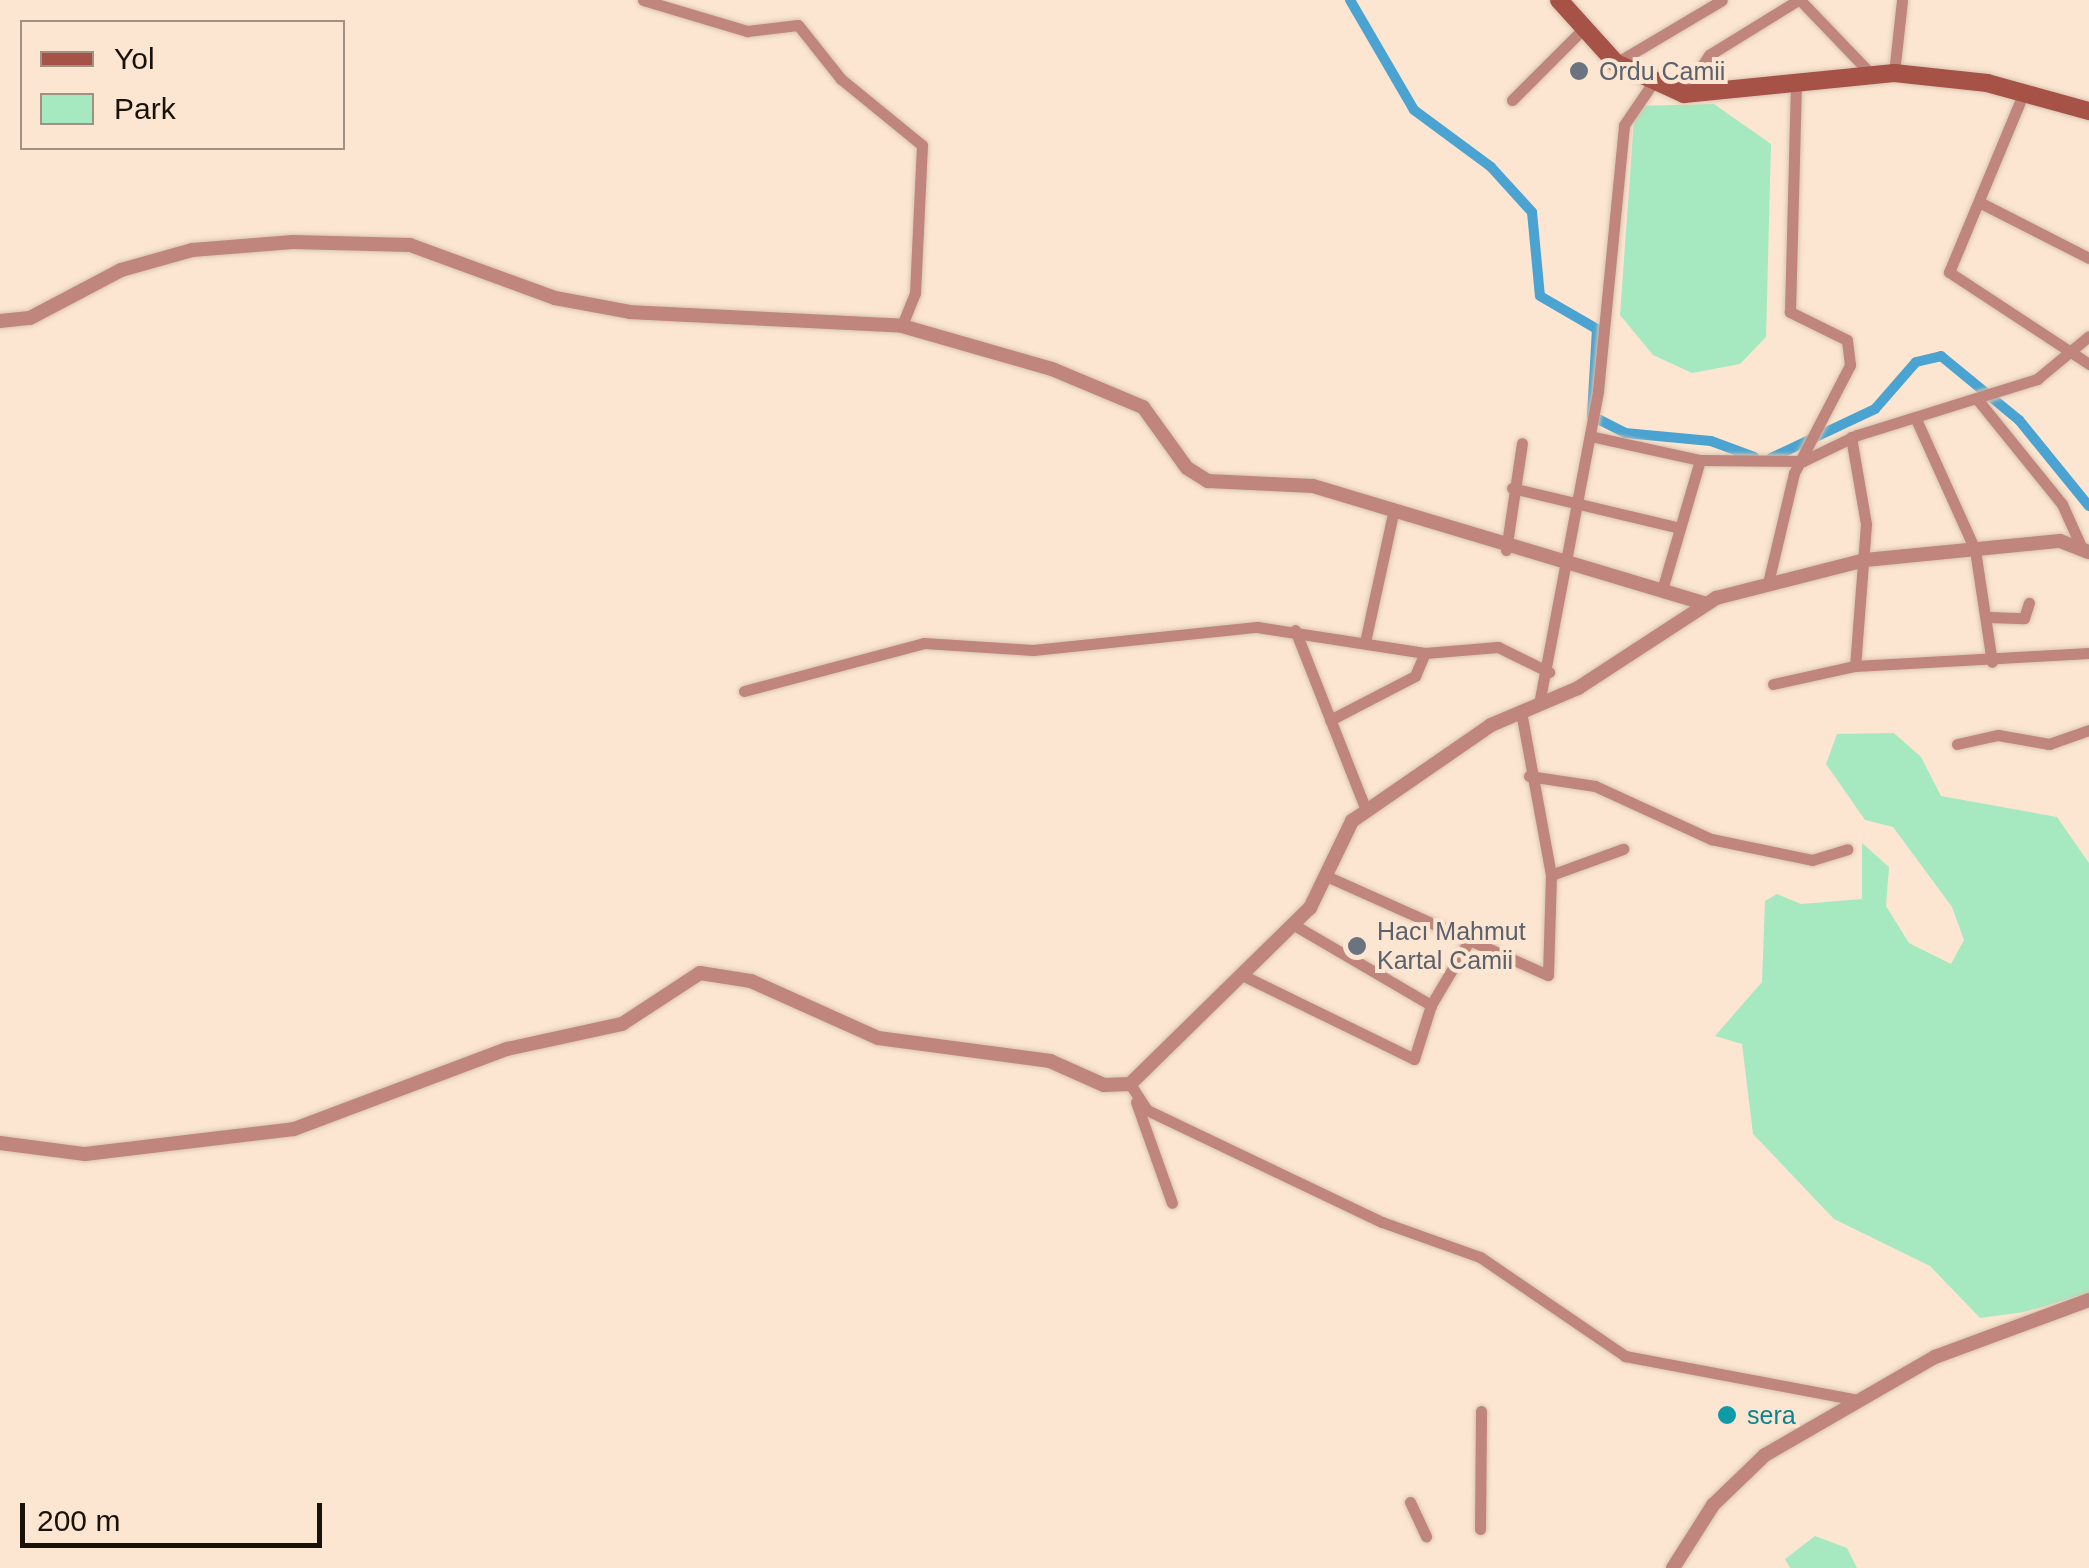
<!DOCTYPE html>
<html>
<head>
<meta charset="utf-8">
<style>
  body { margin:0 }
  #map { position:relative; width:2089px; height:1568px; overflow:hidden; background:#fce6d1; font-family:Helvetica,sans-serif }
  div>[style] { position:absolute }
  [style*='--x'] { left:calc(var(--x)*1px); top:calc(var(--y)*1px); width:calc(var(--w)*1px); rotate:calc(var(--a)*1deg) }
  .green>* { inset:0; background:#a6e9c0 }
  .canal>* { height:10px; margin:-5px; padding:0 5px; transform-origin:5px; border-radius:5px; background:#4aa3d0 }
  .roads { filter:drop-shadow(0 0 2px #d8c4b1) drop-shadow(0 0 2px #d8c4b1) }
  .minor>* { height:11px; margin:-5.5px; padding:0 5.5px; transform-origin:5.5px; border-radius:5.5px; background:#c0857c }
  .tertiary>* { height:14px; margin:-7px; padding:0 7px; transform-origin:7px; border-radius:7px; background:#c0857c }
  .secondary>* { height:18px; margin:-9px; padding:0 9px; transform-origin:9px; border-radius:9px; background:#a65247 }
  .dots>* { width:28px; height:28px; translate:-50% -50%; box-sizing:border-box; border:5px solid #fce6d1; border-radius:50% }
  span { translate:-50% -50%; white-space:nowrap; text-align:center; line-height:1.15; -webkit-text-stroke:8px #fce6d1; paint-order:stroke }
  .worship-label { font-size:25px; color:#5b616d }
  .left { translate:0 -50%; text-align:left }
  .culture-label { font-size:25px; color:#0d838f }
  .legend { position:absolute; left:20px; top:20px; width:325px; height:130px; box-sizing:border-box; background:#fce6d1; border:2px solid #a19182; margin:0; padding:12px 18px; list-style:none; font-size:30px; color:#19120b }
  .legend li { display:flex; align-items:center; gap:20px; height:50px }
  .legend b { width:50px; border:2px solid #a19182 }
  .scale { position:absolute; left:20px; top:1503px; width:302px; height:45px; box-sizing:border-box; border:5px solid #19120b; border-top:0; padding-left:12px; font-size:30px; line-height:35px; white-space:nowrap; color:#19120b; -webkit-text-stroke:8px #fce6d1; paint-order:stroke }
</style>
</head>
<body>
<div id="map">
  <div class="green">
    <i style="clip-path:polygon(1714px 104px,1771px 144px,1766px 337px,1740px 364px,1692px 373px,1653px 355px,1620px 315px,1635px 106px)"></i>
    <i style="clip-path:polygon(1894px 733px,1921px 757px,1941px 796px,2057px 817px,2089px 863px,2089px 1293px,2024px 1312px,1980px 1318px,1930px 1266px,1834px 1219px,1753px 1134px,1742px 1044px,1715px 1036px,1762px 982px,1765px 901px,1777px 894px,1801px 904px,1862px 899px,1862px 843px,1889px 867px,1886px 906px,1909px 943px,1951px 964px,1964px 940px,1952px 907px,1893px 827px,1865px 820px,1826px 764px,1837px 734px)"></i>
    <i style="clip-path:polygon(1815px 1536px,1847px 1548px,1857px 1568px,1790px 1568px,1785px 1559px)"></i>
  </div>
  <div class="canal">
    <i style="--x:1350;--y:0;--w:127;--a:59.8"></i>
    <i style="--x:1414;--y:110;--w:96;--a:36.5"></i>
    <i style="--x:1491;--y:167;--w:61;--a:47.7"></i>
    <i style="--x:1532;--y:212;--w:84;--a:84.6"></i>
    <i style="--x:1540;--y:296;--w:66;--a:30.1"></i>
    <i style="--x:1597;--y:329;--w:87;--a:93.3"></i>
    <i style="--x:1592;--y:416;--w:37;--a:27"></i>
    <i style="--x:1625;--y:433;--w:86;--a:5.3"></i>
    <i style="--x:1711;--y:441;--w:46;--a:20.4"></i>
    <i style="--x:1771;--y:458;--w:115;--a:-25.2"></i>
    <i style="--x:1875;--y:409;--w:62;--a:-48.9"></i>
    <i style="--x:1916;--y:362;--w:26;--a:-13"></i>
    <i style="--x:1941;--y:356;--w:101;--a:39.4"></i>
    <i style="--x:2019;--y:420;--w:111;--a:50.9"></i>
  </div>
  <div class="roads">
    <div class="minor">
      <i style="--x:643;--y:0;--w:109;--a:16.6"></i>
      <i style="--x:747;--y:31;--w:51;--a:-6.7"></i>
      <i style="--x:798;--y:25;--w:69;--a:51.5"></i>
      <i style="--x:841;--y:79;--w:104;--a:39.2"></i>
      <i style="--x:922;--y:145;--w:148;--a:92.7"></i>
      <i style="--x:915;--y:293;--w:35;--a:112"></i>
      <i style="--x:1800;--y:0;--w:105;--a:46.2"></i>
      <i style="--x:1616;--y:63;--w:123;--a:-30.7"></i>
      <i style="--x:1894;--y:73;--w:73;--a:-83.7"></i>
      <i style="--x:2024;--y:92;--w:195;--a:112.6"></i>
      <i style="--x:1949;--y:272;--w:168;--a:33.3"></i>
      <i style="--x:1684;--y:94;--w:46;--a:-57.3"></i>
      <i style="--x:1709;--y:55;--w:105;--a:-31.7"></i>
      <i style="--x:1512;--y:100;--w:102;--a:-45"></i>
      <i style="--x:1979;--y:202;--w:123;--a:27"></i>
      <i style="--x:1977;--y:399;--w:135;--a:51"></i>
      <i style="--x:2062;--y:504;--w:44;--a:65.8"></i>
      <i style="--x:1915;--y:417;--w:146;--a:65.7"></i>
      <i style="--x:1975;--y:550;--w:113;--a:81.4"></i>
      <i style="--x:1590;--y:436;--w:113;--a:12.3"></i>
      <i style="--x:1851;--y:437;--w:88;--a:80.2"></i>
      <i style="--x:1866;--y:524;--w:142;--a:94.4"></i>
      <i style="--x:1855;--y:666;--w:234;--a:-3.2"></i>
      <i style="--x:1512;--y:488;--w:169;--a:13.4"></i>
      <i style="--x:1506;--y:550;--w:108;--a:-81.5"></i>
      <i style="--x:1768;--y:583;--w:113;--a:-76.7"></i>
      <i style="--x:1794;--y:473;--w:122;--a:-62.6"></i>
      <i style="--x:1850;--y:365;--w:25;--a:-97"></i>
      <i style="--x:1847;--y:340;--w:64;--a:-153.8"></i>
      <i style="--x:1790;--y:312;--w:225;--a:-88.5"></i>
      <i style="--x:1662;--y:590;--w:135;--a:-73.7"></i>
      <i style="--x:1700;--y:460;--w:103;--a:0.6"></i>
      <i style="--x:1803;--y:461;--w:60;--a:-25.7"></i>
      <i style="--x:1857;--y:435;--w:189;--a:-17.3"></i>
      <i style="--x:2037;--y:379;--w:67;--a:-39.6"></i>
      <i style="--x:1988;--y:617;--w:36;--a:2"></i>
      <i style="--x:2024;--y:618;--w:16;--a:-72"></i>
      <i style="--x:1295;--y:630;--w:193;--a:68.5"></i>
      <i style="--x:1365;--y:642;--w:131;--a:-77.7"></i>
      <i style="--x:1773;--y:684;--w:84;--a:-12.4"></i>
      <i style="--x:744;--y:691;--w:186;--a:-14.9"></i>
      <i style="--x:924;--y:643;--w:109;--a:3.7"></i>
      <i style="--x:1033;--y:650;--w:225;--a:-5.9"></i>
      <i style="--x:1257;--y:627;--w:170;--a:8.8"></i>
      <i style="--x:1425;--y:653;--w:73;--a:-4.7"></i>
      <i style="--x:1498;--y:647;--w:57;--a:26.1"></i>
      <i style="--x:1539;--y:704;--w:319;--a:-79.3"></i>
      <i style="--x:1598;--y:391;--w:267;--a:-84.4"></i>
      <i style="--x:1624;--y:125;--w:50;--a:-55.7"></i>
      <i style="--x:1330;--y:720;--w:96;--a:-27.4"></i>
      <i style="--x:1415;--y:676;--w:25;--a:-67"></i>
      <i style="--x:1957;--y:744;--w:42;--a:-12.4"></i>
      <i style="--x:1998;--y:735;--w:52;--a:10"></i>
      <i style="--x:2049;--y:744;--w:42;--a:-19.3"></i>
      <i style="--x:1529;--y:776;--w:67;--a:8.6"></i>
      <i style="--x:1595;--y:786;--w:128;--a:24.6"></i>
      <i style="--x:1711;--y:839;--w:103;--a:11.7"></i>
      <i style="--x:1812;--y:860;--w:37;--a:-17"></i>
      <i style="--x:1324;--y:875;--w:245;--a:24.1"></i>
      <i style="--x:1548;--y:975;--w:100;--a:-88.3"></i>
      <i style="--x:1551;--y:875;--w:166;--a:-100.4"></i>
      <i style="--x:1551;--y:875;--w:77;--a:-19.9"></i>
      <i style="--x:1294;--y:925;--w:159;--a:30.3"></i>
      <i style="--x:1242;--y:975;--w:191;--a:26"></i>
      <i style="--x:1414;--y:1059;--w:57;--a:-72.5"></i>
      <i style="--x:1431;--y:1005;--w:69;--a:-59.3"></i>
      <i style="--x:1130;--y:1084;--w:31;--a:57"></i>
      <i style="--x:1147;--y:1110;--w:260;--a:25.5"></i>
      <i style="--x:1382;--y:1222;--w:104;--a:19.7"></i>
      <i style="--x:1480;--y:1257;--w:176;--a:34.3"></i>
      <i style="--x:1625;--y:1356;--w:237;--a:10.7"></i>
      <i style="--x:1136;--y:1102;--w:107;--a:70.4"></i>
      <i style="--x:1410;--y:1502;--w:38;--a:65"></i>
      <i style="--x:1480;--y:1529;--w:118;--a:-89.5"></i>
    </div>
    <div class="tertiary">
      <i style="--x:0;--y:321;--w:30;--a:-6"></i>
      <i style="--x:30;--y:318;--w:103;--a:-27.8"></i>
      <i style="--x:121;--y:270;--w:74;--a:-15.7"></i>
      <i style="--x:192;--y:250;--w:101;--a:-4.5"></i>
      <i style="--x:293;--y:242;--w:117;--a:1.5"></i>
      <i style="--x:410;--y:245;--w:154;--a:20.1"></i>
      <i style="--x:555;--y:298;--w:76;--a:10.6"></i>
      <i style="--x:630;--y:312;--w:272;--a:2.9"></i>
      <i style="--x:902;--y:326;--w:156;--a:16"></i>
      <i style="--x:1052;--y:369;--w:99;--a:22.7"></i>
      <i style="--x:1143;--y:407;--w:75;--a:54.2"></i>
      <i style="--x:1187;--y:468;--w:25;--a:32"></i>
      <i style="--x:1208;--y:481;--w:105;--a:2.7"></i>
      <i style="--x:1313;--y:486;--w:410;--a:16.7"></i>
      <i style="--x:0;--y:1143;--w:86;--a:7.4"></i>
      <i style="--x:85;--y:1154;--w:210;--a:-6.8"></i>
      <i style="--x:294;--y:1129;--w:228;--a:-20.6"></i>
      <i style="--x:507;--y:1049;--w:118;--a:-12.3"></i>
      <i style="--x:622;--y:1024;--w:93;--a:-33.2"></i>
      <i style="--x:700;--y:973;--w:52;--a:8.9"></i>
      <i style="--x:751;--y:981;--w:139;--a:24.2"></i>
      <i style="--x:878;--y:1038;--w:174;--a:7.6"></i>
      <i style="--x:1050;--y:1061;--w:59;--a:24"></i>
      <i style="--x:1104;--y:1085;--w:26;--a:-2"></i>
      <i style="--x:1130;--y:1084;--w:252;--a:-44.4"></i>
      <i style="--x:1310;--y:908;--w:97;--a:-64.2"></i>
      <i style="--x:1352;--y:821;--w:169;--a:-34.6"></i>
      <i style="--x:1491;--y:725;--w:95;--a:-23"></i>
      <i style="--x:1578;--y:688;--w:165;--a:-33.1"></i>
      <i style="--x:1716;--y:598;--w:154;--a:-14.3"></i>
      <i style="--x:1865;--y:560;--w:196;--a:-5.6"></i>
      <i style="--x:2060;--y:541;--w:31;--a:21"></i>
      <i style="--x:1673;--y:1568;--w:75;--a:-57.6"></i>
      <i style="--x:1713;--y:1505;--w:72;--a:-43.9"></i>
      <i style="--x:1765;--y:1455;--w:196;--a:-30"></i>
      <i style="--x:1935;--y:1357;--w:164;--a:-20.3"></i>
    </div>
    <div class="secondary">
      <i style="--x:1559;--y:0;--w:85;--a:47.9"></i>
      <i style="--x:1616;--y:63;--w:75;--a:24.5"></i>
      <i style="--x:1684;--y:94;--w:211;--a:-5.7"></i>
      <i style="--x:1894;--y:73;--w:94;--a:6.1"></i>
      <i style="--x:1987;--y:83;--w:106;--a:15.4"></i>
    </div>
  </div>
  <div class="dots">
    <i style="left:1579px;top:71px;background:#6b7280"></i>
    <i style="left:1357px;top:946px;background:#6b7280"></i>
    <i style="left:1727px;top:1415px;background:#0f9aa8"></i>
  </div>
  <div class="worship-label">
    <span class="left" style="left:1599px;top:71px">Ordu Camii</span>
    <span class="left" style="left:1377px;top:946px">Hacı Mahmut<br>Kartal Camii</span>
  </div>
  <div class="culture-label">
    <span class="left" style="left:1747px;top:1415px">sera</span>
  </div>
  <ul class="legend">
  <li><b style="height:12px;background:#a65247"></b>Yol</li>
  <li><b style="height:28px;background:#a6e9c0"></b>Park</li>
  </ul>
  <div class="scale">200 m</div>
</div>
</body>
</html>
